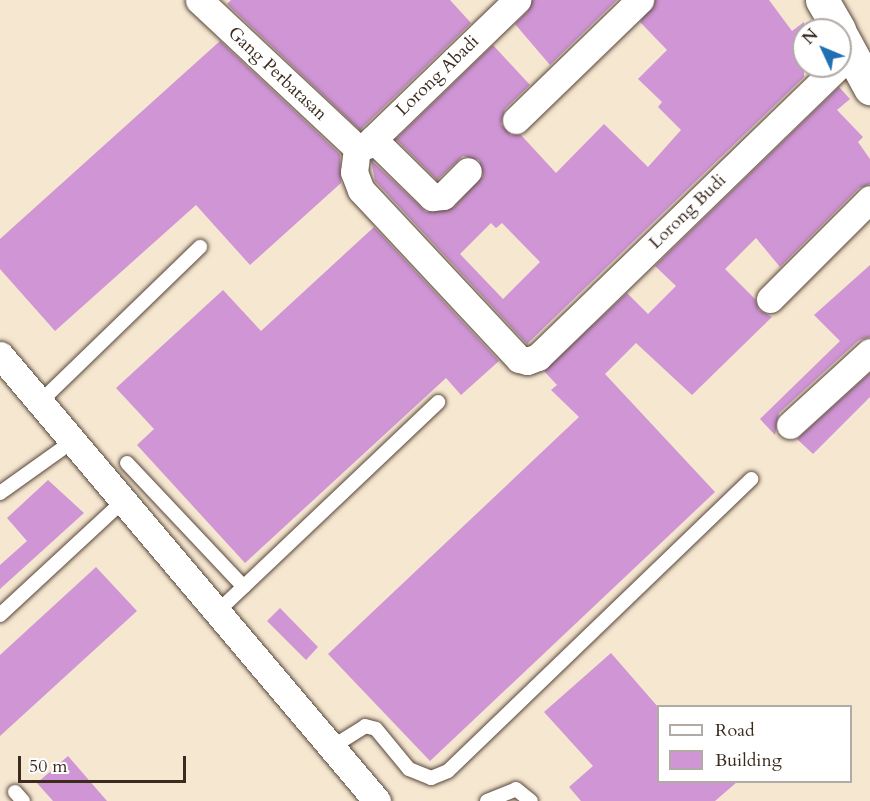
<!DOCTYPE html>
<html>
<head>
<meta charset="utf-8">
<style>
  body { margin:0 }
  #map { position:relative; width:870px; height:801px; overflow:hidden; background:#f6e7d1; font-family:Cardo,serif }
  div>[style] { position:absolute }
  [style*='--x'] { left:calc(var(--x)*1px); top:calc(var(--y)*1px); width:calc(var(--w)*1px); rotate:calc(var(--a)*1deg) }
  .building>* { inset:0; background:#cf95d5 }
  .roads { filter:drop-shadow(0 0 2px #574639) drop-shadow(0 0 2px #574639) }
  .service>* { height:14px; margin:-7px; padding:0 7px; transform-origin:7px; border-radius:7px; background:#fff }
  .minor>* { height:27px; margin:-13.5px; padding:0 13.5px; transform-origin:13.5px; border-radius:13.5px; background:#fff }
  .tertiary>* { height:33px; margin:-16.5px; padding:0 16.5px; transform-origin:16.5px; border-radius:16.5px; background:#fff }
  span { translate:-50% -50%; white-space:nowrap; text-align:center; line-height:1.15; -webkit-text-stroke:5px #fff; paint-order:stroke }
  .street-label { font-size:18px; color:#3b2a1e }
  .legend { position:absolute; left:657px; top:705px; width:195px; height:78px; box-sizing:border-box; background:#fff; border:2px solid #b1aaa5; margin:0; padding:8px 10px; list-style:none; font-size:18px; color:#3b2a1e }
  .legend li { display:flex; align-items:center; gap:12px; height:30px }
  .legend b { width:30px; border:2px solid #b1aaa5 }
  .north { position:absolute; left:792px; top:18px; width:60px; height:60px; box-sizing:border-box; background:#fff; border:2px solid #b1aaa5; border-radius:50%; rotate:314deg; font-size:16px; font-weight:700; line-height:24px; text-align:center; color:#3b2a1e }
  .north::after { content:''; display:block; margin:auto; width:21px; height:27px; background:#1f6fb2; clip-path:polygon(50% 0,100% 100%,50% 72%,0 100%) }
  .scale { position:absolute; left:18px; top:756px; width:168px; height:27px; box-sizing:border-box; border:3px solid #3b2a1e; border-top:0; padding-left:8px; font-size:18px; line-height:21px; white-space:nowrap; color:#3b2a1e; -webkit-text-stroke:4px #fff; paint-order:stroke }
</style>
</head>
<body>
<div id="map">
  <div class="building">
    <i style="clip-path:polygon(231px 0,450px 0,471px 23px,360px 130px,227px 4px)"></i>
    <i style="clip-path:polygon(532px 0,617px 0,550px 65px,515px 24px,528px 11px)"></i>
    <i style="clip-path:polygon(evenodd,655px 0,769px 0,792px 31px,804px 22px,804px 77px,527px 344px,375px 181px,371px 160px,426px 212px,454px 207px,483px 176px,479px 160px,463px 156px,437px 180px,396px 139px,493px 45px,530px 85px,505px 109px,501px 124px,511px 135px,521px 135px,556px 173px,604px 124px,648px 167px,681px 130px,658px 107px,662px 102px,638px 79px,667px 50px,640px 22px,655px 0,491px 223px,496px 228px,502px 223px,540px 262px,503px 299px,460px 254px,491px 223px)"></i>
    <i style="clip-path:polygon(220px 41px,340px 154px,341px 183px,250px 265px,196px 205px,55px 331px,0 269px,0 239px)"></i>
    <i style="clip-path:polygon(839px 87px,850px 99px,837px 110px,863px 137px,858px 142px,870px 159px,870px 184px,859px 188px,780px 267px,756px 238px,725px 269px,755px 299px,759px 310px,772px 317px,692px 395px,636px 343px,605px 374px,715px 492px,430px 761px,328px 654px,579px 417px,551px 390px,557px 385px,544px 371px,627px 293px,648px 314px,676px 286px,655px 266px)"></i>
    <i style="clip-path:polygon(374px 227px,499px 361px,461px 395px,446px 378px,245px 563px,137px 445px,154px 429px,116px 388px,223px 290px,261px 331px)"></i>
    <i style="clip-path:polygon(870px 265px,870px 337px,859px 340px,779px 413px,775px 435px,760px 419px,840px 341px,814px 315px)"></i>
    <i style="clip-path:polygon(870px 373px,870px 397px,813px 454px,797px 439px)"></i>
    <i style="clip-path:polygon(48px 480px,84px 513px,0 589px,0 565px,27px 541px,7px 518px)"></i>
    <i style="clip-path:polygon(96px 567px,137px 611px,0 736px,0 655px)"></i>
    <i style="clip-path:polygon(280px 608px,318px 647px,306px 660px,267px 621px)"></i>
    <i style="clip-path:polygon(611px 653px,658px 707px,658px 782px,737px 782px,715px 801px,581px 801px,569px 787px,593px 766px,544px 712px)"></i>
    <i style="clip-path:polygon(68px 756px,107px 801px,53px 801px,37px 783px)"></i>
  </div>
  <div class="roads">
    <div class="service">
      <i style="--x:40;--y:402;--w:223;--a:-44.1"></i>
      <i style="--x:127;--y:463;--w:170;--a:46.7"></i>
      <i style="--x:0;--y:493;--w:90;--a:-35.5"></i>
      <i style="--x:217;--y:612;--w:305;--a:-43.5"></i>
      <i style="--x:0;--y:615;--w:168;--a:-42.8"></i>
      <i style="--x:332;--y:747;--w:39;--a:-32"></i>
      <i style="--x:365;--y:726;--w:11;--a:15"></i>
      <i style="--x:376;--y:729;--w:52;--a:50.5"></i>
      <i style="--x:409;--y:769;--w:24;--a:22"></i>
      <i style="--x:431;--y:778;--w:18;--a:-22"></i>
      <i style="--x:448;--y:771;--w:421;--a:-43.9"></i>
      <i style="--x:15;--y:792;--w:12;--a:48"></i>
      <i style="--x:487;--y:801;--w:31;--a:-22"></i>
      <i style="--x:516;--y:789;--w:19;--a:39"></i>
    </div>
    <div class="minor">
      <i style="--x:199;--y:0;--w:216;--a:43.1"></i>
      <i style="--x:516;--y:120;--w:173;--a:-44.1"></i>
      <i style="--x:373;--y:139;--w:83;--a:44.5"></i>
      <i style="--x:432;--y:197;--w:11;--a:-5"></i>
      <i style="--x:443;--y:196;--w:35;--a:-45"></i>
      <i style="--x:357;--y:148;--w:24;--a:97"></i>
      <i style="--x:354;--y:172;--w:19;--a:69"></i>
      <i style="--x:361;--y:190;--w:231;--a:46.9"></i>
      <i style="--x:519;--y:359;--w:8;--a:14"></i>
      <i style="--x:527;--y:361;--w:12;--a:-20"></i>
      <i style="--x:538;--y:357;--w:418;--a:-44.1"></i>
      <i style="--x:357;--y:148;--w:10;--a:-17"></i>
      <i style="--x:367;--y:145;--w:209;--a:-44"></i>
      <i style="--x:770;--y:299;--w:141;--a:-45"></i>
      <i style="--x:0;--y:355;--w:584;--a:49.79"></i>
      <i style="--x:790;--y:425;--w:108;--a:-42.4"></i>
    </div>
    <div class="tertiary">
      <i style="--x:822;--y:0;--w:34;--a:60"></i>
      <i style="--x:840;--y:33;--w:63;--a:61.4"></i>
    </div>
  </div>
  <div class="street-label">
    <span style="left:277px;top:74px;rotate:43deg">Gang Perbatasan</span>
    <span style="left:438px;top:76px;rotate:-44deg">Lorong Abadi</span>
    <span style="left:688px;top:212px;rotate:-44deg">Lorong Budi</span>
  </div>
  <ul class="legend">
  <li><b style="height:8px;background:#fff"></b>Road</li>
  <li><b style="height:16px;background:#cf95d5"></b>Building</li>
  </ul>
  <div class="north">N</div>
  <div class="scale">50 m</div>
</div>
</body>
</html>
